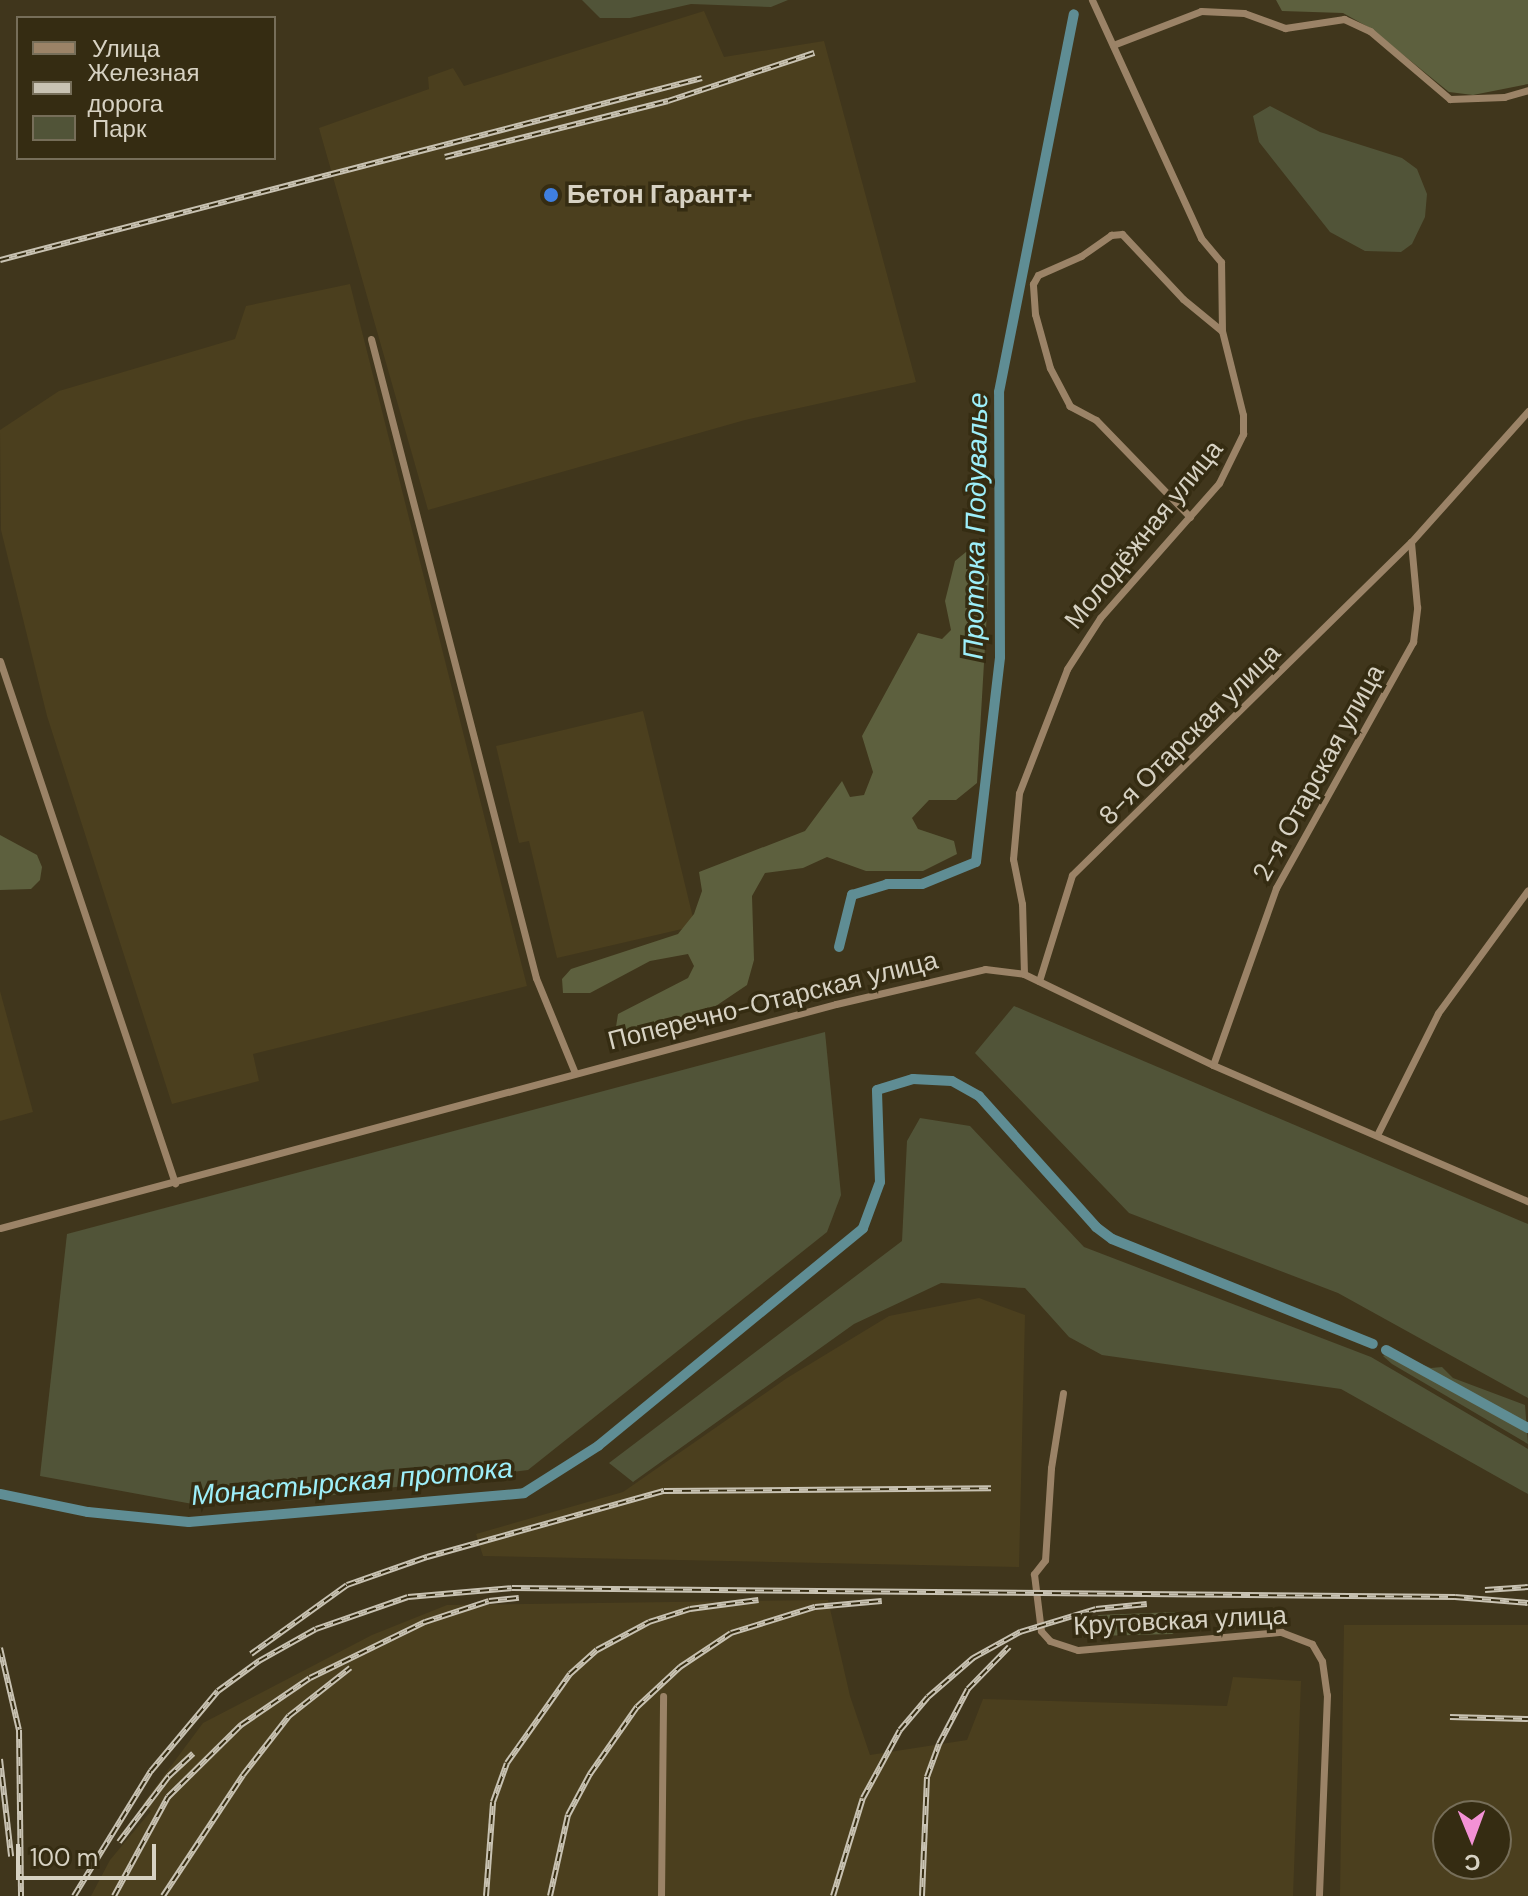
<!DOCTYPE html>
<html>
<head>
<meta charset="utf-8">
<style>
  body { margin:0 }
  #map { position:relative; width:1528px; height:1896px; overflow:hidden; background:#40361c; font-family:"DM Sans",sans-serif }
  div>[style] { position:absolute }
  [style*='--x'] { left:calc(var(--x)*1px); top:calc(var(--y)*1px); width:calc(var(--w)*1px); rotate:calc(var(--a)*1deg) }
  .built>* { inset:0; background:#4b3f1e }
  .green>* { inset:0; background:#515438 }
  .forest>* { inset:0; background:#5d603e }
  .canal>* { height:10px; margin:-5px; padding:0 5px; transform-origin:5px; border-radius:5px; background:#5f8d94 }
  .minor>* { height:7px; margin:-3.5px; padding:0 3.5px; transform-origin:3.5px; border-radius:3.5px; background:#9b8367 }
  .rail>* { height:6px; margin-top:-3px; transform-origin:0; background:repeating-linear-gradient(90deg,#352c12 0 9px,#c8c2b2 0 18px); box-sizing:border-box; border-block:2px solid #c8c2b2 }
  .dots>* { width:22px; height:22px; translate:-50% -50%; box-sizing:border-box; border:4px solid #352c12; border-radius:50% }
  span { translate:-50% -50%; white-space:nowrap; text-align:center; line-height:1.15; -webkit-text-stroke:7px #352c12; paint-order:stroke }
  .poi-label { font-size:26px; color:#d7d2c3; font-weight:700 }
  .left { translate:0 -50%; text-align:left }
  .street-label { font-size:26px; color:#d7d2c3 }
  .water-label { font-size:28px; color:#9deffa; font-style:italic }
  .legend { position:absolute; left:16px; top:16px; width:260px; height:144px; box-sizing:border-box; background:#352c12; border:2px solid #766e59; margin:0; padding:10px 14px; list-style:none; font-size:24px; color:#d7d2c3 }
  .legend li { display:flex; align-items:center; gap:16px; height:40px }
  .legend b { width:40px; border:2px solid #766e59 }
  .north { position:absolute; left:1432px; top:1800px; width:80px; height:80px; box-sizing:border-box; background:#352c12; border:2px solid #766e59; border-radius:50%; rotate:179deg; font-size:22px; font-weight:700; line-height:32px; text-align:center; color:#d7d2c3 }
  .north::after { content:''; display:block; margin:auto; width:28px; height:36px; background:#f391d5; clip-path:polygon(50% 0,100% 100%,50% 72%,0 100%) }
  .scale { position:absolute; left:16px; top:1844px; width:140px; height:36px; box-sizing:border-box; border:4px solid #d7d2c3; border-top:0; padding-left:10px; font-size:24px; line-height:28px; white-space:nowrap; color:#d7d2c3; -webkit-text-stroke:6px #352c12; paint-order:stroke }
</style>
</head>
<body>
<div id="map">
  <div class="built">
    <i style="clip-path:polygon(704px 11px,724px 57px,824px 41px,916px 382px,745px 420px,428px 510px,319px 128px,429px 89px,428px 77px,453px 68px,464px 86px)"></i>
    <i style="clip-path:polygon(350px 284px,527px 986px,253px 1054px,259px 1081px,172px 1104px,47px 716px,1px 530px,0 430px,59px 391px,235px 339px,246px 306px)"></i>
    <i style="clip-path:polygon(643px 711px,695px 926px,557px 958px,529px 841px,519px 843px,496px 746px)"></i>
    <i style="clip-path:polygon(0 991px,33px 1112px,0 1121px)"></i>
    <i style="clip-path:polygon(979px 1298px,1025px 1315px,1019px 1567px,483px 1556px,476px 1534px,623px 1492px,787px 1378px,889px 1316px)"></i>
    <i style="clip-path:polygon(828px 1600px,850px 1696px,870px 1755px,967px 1740px,983px 1699px,1227px 1706px,1233px 1677px,1301px 1681px,1293px 1896px,91px 1896px,110px 1860px,151px 1811px,142px 1805px,203px 1723px,372px 1635px,447px 1605px)"></i>
    <i style="clip-path:polygon(evenodd,1344px 1625px,1528px 1625px,1528px 1896px,1340px 1896px,1344px 1625px,1448px 1816px,1496px 1816px,1496px 1864px,1448px 1864px,1448px 1816px)"></i>
  </div>
  <div class="green">
    <i style="clip-path:polygon(582px 0,788px 0,771px 7px,691px 4px,630px 18px,600px 18px)"></i>
    <i style="clip-path:polygon(1270px 106px,1320px 132px,1402px 158px,1417px 169px,1427px 194px,1425px 217px,1412px 244px,1401px 252px,1365px 251px,1330px 232px,1259px 142px,1253px 116px)"></i>
    <i style="clip-path:polygon(1014px 1006px,1528px 1224px,1528px 1398px,1338px 1293px,1129px 1213px,975px 1053px)"></i>
    <i style="clip-path:polygon(825px 1032px,841px 1195px,827px 1232px,528px 1470px,295px 1500px,198px 1505px,40px 1476px,67px 1234px)"></i>
    <i style="clip-path:polygon(920px 1118px,970px 1126px,1084px 1247px,1371px 1357px,1528px 1449px,1528px 1494px,1341px 1389px,1102px 1355px,1069px 1337px,1025px 1288px,941px 1283px,854px 1324px,633px 1482px,609px 1463px,902px 1241px,907px 1141px)"></i>
    <i style="clip-path:polygon(1390px 1352px,1431px 1368px,1442px 1367px,1453px 1378px,1525px 1405px,1528px 1444px,1392px 1364px,1383px 1356px)"></i>
  </div>
  <div class="forest">
    <i style="clip-path:polygon(1276px 0,1528px 0,1528px 84px,1473px 95px,1449px 92px,1370px 28px,1343px 13px,1282px 11px)"></i>
    <i style="clip-path:polygon(966px 552px,980px 554px,989px 577px,977px 783px,956px 800px,929px 800px,912px 818px,918px 829px,954px 841px,957px 854px,923px 871px,866px 871px,827px 857px,803px 868px,765px 873px,752px 896px,754px 960px,747px 985px,704px 1014px,653px 1034px,627px 1035px,616px 1027px,618px 1014px,688px 978px,694px 966px,688px 954px,650px 961px,590px 993px,563px 993px,562px 979px,571px 969px,678px 934px,694px 914px,702px 891px,699px 872px,805px 831px,842px 781px,850px 797px,864px 795px,873px 772px,862px 736px,918px 633px,942px 639px,951px 630px,945px 601px,955px 561px)"></i>
    <i style="clip-path:polygon(0 835px,37px 855px,42px 867px,40px 880px,31px 889px,0 890px)"></i>
    <i style="clip-path:polygon(1175px 1612px,1188px 1625px,1172px 1634px,1094px 1636px,1082px 1631px,1082px 1624px,1099px 1615px)"></i>
  </div>
  <div class="canal">
    <i style="--x:839;--y:947;--w:54;--a:-76"></i>
    <i style="--x:852;--y:895;--w:37;--a:-17"></i>
    <i style="--x:887;--y:884;--w:35;--a:0"></i>
    <i style="--x:922;--y:884;--w:58;--a:-22.2"></i>
    <i style="--x:976;--y:862;--w:206;--a:-83.3"></i>
    <i style="--x:1000;--y:657;--w:265;--a:-90.2"></i>
    <i style="--x:999;--y:392;--w:385;--a:-78.8"></i>
    <i style="--x:1386;--y:1350;--w:162;--a:28.8"></i>
    <i style="--x:0;--y:1494;--w:90;--a:11.6"></i>
    <i style="--x:88;--y:1512;--w:101;--a:5.7"></i>
    <i style="--x:189;--y:1522;--w:336;--a:-4.9"></i>
    <i style="--x:524;--y:1493;--w:88;--a:-32.4"></i>
    <i style="--x:598;--y:1446;--w:343;--a:-39.4"></i>
    <i style="--x:863;--y:1228;--w:49;--a:-69.7"></i>
    <i style="--x:880;--y:1182;--w:92;--a:-91.9"></i>
    <i style="--x:877;--y:1090;--w:38;--a:-17"></i>
    <i style="--x:913;--y:1079;--w:39;--a:3"></i>
    <i style="--x:952;--y:1081;--w:31;--a:29"></i>
    <i style="--x:979;--y:1096;--w:176;--a:48.2"></i>
    <i style="--x:1096;--y:1227;--w:20;--a:37"></i>
    <i style="--x:1112;--y:1239;--w:281;--a:21.9"></i>
  </div>
  <div class="minor">
    <i style="--x:1113;--y:45;--w:94;--a:-21.1"></i>
    <i style="--x:1201;--y:11;--w:43;--a:2.7"></i>
    <i style="--x:1244;--y:13;--w:44;--a:20.1"></i>
    <i style="--x:1285;--y:28;--w:60;--a:-8.7"></i>
    <i style="--x:1344;--y:19;--w:29;--a:25"></i>
    <i style="--x:1370;--y:31;--w:105;--a:40.4"></i>
    <i style="--x:1450;--y:99;--w:54;--a:-2.1"></i>
    <i style="--x:1504;--y:97;--w:25;--a:-16"></i>
    <i style="--x:371;--y:339;--w:660;--a:75.52"></i>
    <i style="--x:536;--y:978;--w:103;--a:67.7"></i>
    <i style="--x:1190;--y:517;--w:135;--a:-134.1"></i>
    <i style="--x:1096;--y:420;--w:30;--a:-152"></i>
    <i style="--x:1070;--y:406;--w:43;--a:-117.8"></i>
    <i style="--x:1050;--y:368;--w:56;--a:-105.5"></i>
    <i style="--x:1035;--y:314;--w:30;--a:-94"></i>
    <i style="--x:1033;--y:284;--w:10;--a:-61"></i>
    <i style="--x:1038;--y:275;--w:47;--a:-23.8"></i>
    <i style="--x:1081;--y:256;--w:37;--a:-35"></i>
    <i style="--x:1111;--y:235;--w:11;--a:-5"></i>
    <i style="--x:1122;--y:234;--w:89;--a:46.8"></i>
    <i style="--x:1183;--y:299;--w:50;--a:39.4"></i>
    <i style="--x:0;--y:661;--w:551;--a:71.47"></i>
    <i style="--x:1024;--y:974;--w:70;--a:-91.6"></i>
    <i style="--x:1022;--y:904;--w:46;--a:-101.3"></i>
    <i style="--x:1013;--y:859;--w:66;--a:-84.8"></i>
    <i style="--x:1019;--y:793;--w:133;--a:-68.8"></i>
    <i style="--x:1067;--y:669;--w:61;--a:-57.1"></i>
    <i style="--x:1100;--y:618;--w:180;--a:-48.6"></i>
    <i style="--x:1219;--y:483;--w:55;--a:-63.9"></i>
    <i style="--x:1243;--y:434;--w:19;--a:-90"></i>
    <i style="--x:1243;--y:415;--w:87;--a:-104"></i>
    <i style="--x:1222;--y:331;--w:69;--a:-90.8"></i>
    <i style="--x:1221;--y:262;--w:31;--a:-130"></i>
    <i style="--x:1201;--y:238;--w:262;--a:-114.6"></i>
    <i style="--x:1039;--y:981;--w:111;--a:-72.7"></i>
    <i style="--x:1072;--y:875;--w:475;--a:-44.5"></i>
    <i style="--x:1411;--y:542;--w:176;--a:-48.2"></i>
    <i style="--x:1213;--y:1065;--w:188;--a:-70.4"></i>
    <i style="--x:1276;--y:888;--w:282;--a:-60.9"></i>
    <i style="--x:1413;--y:642;--w:35;--a:-83"></i>
    <i style="--x:1417;--y:607;--w:65;--a:-95.3"></i>
    <i style="--x:1377;--y:1135;--w:136;--a:-63.4"></i>
    <i style="--x:1438;--y:1013;--w:152;--a:-53.8"></i>
    <i style="--x:0;--y:1228;--w:865;--a:-15"></i>
    <i style="--x:836;--y:1004;--w:153;--a:-13.2"></i>
    <i style="--x:985;--y:969;--w:39;--a:7"></i>
    <i style="--x:1024;--y:974;--w:210;--a:25.7"></i>
    <i style="--x:1213;--y:1065;--w:343;--a:23.4"></i>
    <i style="--x:1063;--y:1393;--w:76;--a:99.1"></i>
    <i style="--x:1051;--y:1468;--w:92;--a:93.7"></i>
    <i style="--x:1045;--y:1560;--w:18;--a:128"></i>
    <i style="--x:1034;--y:1574;--w:57;--a:83"></i>
    <i style="--x:1041;--y:1631;--w:13;--a:48"></i>
    <i style="--x:1050;--y:1641;--w:29;--a:18"></i>
    <i style="--x:1078;--y:1650;--w:204;--a:-5.1"></i>
    <i style="--x:1281;--y:1632;--w:33;--a:21"></i>
    <i style="--x:1312;--y:1644;--w:20;--a:60"></i>
    <i style="--x:1322;--y:1661;--w:34;--a:82"></i>
    <i style="--x:1327;--y:1695;--w:201;--a:92.3"></i>
    <i style="--x:661;--y:1896;--w:200;--a:-89.4"></i>
  </div>
  <div class="rail">
    <i style="--x:445;--y:157;--w:230;--a:-14.1"></i>
    <i style="--x:668;--y:101;--w:154;--a:-18.2"></i>
    <i style="--x:0;--y:260;--w:725;--a:-14.53"></i>
    <i style="--x:1485;--y:1590;--w:43;--a:-4"></i>
    <i style="--x:0;--y:1648;--w:84;--a:77"></i>
    <i style="--x:19;--y:1730;--w:166;--a:89.3"></i>
    <i style="--x:251;--y:1654;--w:118;--a:-35.7"></i>
    <i style="--x:347;--y:1585;--w:85;--a:-19.3"></i>
    <i style="--x:427;--y:1557;--w:246;--a:-15.6"></i>
    <i style="--x:664;--y:1491;--w:327;--a:-0.5"></i>
    <i style="--x:1450;--y:1717;--w:78;--a:1.5"></i>
    <i style="--x:0;--y:1759;--w:98;--a:83.5"></i>
    <i style="--x:119;--y:1842;--w:83;--a:-52.9"></i>
    <i style="--x:169;--y:1776;--w:33;--a:-43"></i>
    <i style="--x:74;--y:1896;--w:147;--a:-58.4"></i>
    <i style="--x:151;--y:1771;--w:104;--a:-50.1"></i>
    <i style="--x:218;--y:1691;--w:51;--a:-36.2"></i>
    <i style="--x:259;--y:1661;--w:65;--a:-29.3"></i>
    <i style="--x:316;--y:1629;--w:97;--a:-19.2"></i>
    <i style="--x:408;--y:1597;--w:104;--a:-4.9"></i>
    <i style="--x:512;--y:1588;--w:943;--a:0.55"></i>
    <i style="--x:1455;--y:1597;--w:73;--a:4.7"></i>
    <i style="--x:114;--y:1896;--w:113;--a:-61.4"></i>
    <i style="--x:168;--y:1797;--w:103;--a:-44.6"></i>
    <i style="--x:241;--y:1725;--w:83;--a:-34.3"></i>
    <i style="--x:310;--y:1678;--w:128;--a:-26"></i>
    <i style="--x:425;--y:1622;--w:67;--a:-18.2"></i>
    <i style="--x:489;--y:1601;--w:30;--a:-6"></i>
    <i style="--x:163;--y:1896;--w:145;--a:-56.5"></i>
    <i style="--x:243;--y:1775;--w:75;--a:-52.1"></i>
    <i style="--x:289;--y:1716;--w:78;--a:-38.2"></i>
    <i style="--x:486;--y:1896;--w:94;--a:-85.7"></i>
    <i style="--x:493;--y:1802;--w:41;--a:-70.3"></i>
    <i style="--x:507;--y:1763;--w:109;--a:-54.7"></i>
    <i style="--x:570;--y:1674;--w:36;--a:-42"></i>
    <i style="--x:597;--y:1650;--w:59;--a:-28.3"></i>
    <i style="--x:649;--y:1622;--w:43;--a:-17.6"></i>
    <i style="--x:690;--y:1609;--w:69;--a:-7.5"></i>
    <i style="--x:550;--y:1896;--w:83;--a:-77.5"></i>
    <i style="--x:568;--y:1815;--w:47;--a:-61.8"></i>
    <i style="--x:590;--y:1774;--w:82;--a:-55"></i>
    <i style="--x:637;--y:1707;--w:59;--a:-42.9"></i>
    <i style="--x:680;--y:1667;--w:61;--a:-33.7"></i>
    <i style="--x:731;--y:1633;--w:88;--a:-17.2"></i>
    <i style="--x:815;--y:1607;--w:67;--a:-5.1"></i>
    <i style="--x:833;--y:1896;--w:102;--a:-73"></i>
    <i style="--x:863;--y:1798;--w:77;--a:-61.4"></i>
    <i style="--x:900;--y:1730;--w:43;--a:-49.7"></i>
    <i style="--x:928;--y:1697;--w:60;--a:-40.9"></i>
    <i style="--x:973;--y:1658;--w:54;--a:-29"></i>
    <i style="--x:1020;--y:1632;--w:79;--a:-16.8"></i>
    <i style="--x:1096;--y:1609;--w:51;--a:-5.6"></i>
    <i style="--x:922;--y:1896;--w:119;--a:-87.6"></i>
    <i style="--x:927;--y:1777;--w:35;--a:-70"></i>
    <i style="--x:939;--y:1744;--w:62;--a:-62.2"></i>
    <i style="--x:968;--y:1689;--w:59;--a:-45.7"></i>
  </div>
  <div class="dots">
    <i style="left:551px;top:195px;background:#3f7fe0"></i>
  </div>
  <div class="poi-label">
    <span class="left" style="left:567px;top:195px">Бетон Гарант+</span>
  </div>
  <div class="street-label">
    <span style="left:1144px;top:535px;rotate:-51deg">Молодёжная улица</span>
    <span style="left:1190px;top:735px;rotate:-45deg">8-я Отарская улица</span>
    <span style="left:1319px;top:773px;rotate:-61deg">2-я Отарская улица</span>
    <span style="left:773px;top:1001px;rotate:-14deg">Поперечно-Отарская улица</span>
    <span style="left:1180px;top:1621px;rotate:-3deg">Крутовская улица</span>
  </div>
  <div class="water-label">
    <span style="left:976px;top:526px;rotate:-89deg">Протока Подувалье</span>
    <span style="left:352px;top:1482px;rotate:-5deg">Монастырская протока</span>
  </div>
  <ul class="legend">
  <li><b style="height:10px;background:#9b8367"></b>Улица</li>
  <li><b style="height:10px;background:#c8c2b2"></b>Железная дорога</li>
  <li><b style="height:22px;background:#515438"></b>Парк</li>
  </ul>
  <div class="north">С</div>
  <div class="scale">100 m</div>
</div>
</body>
</html>
